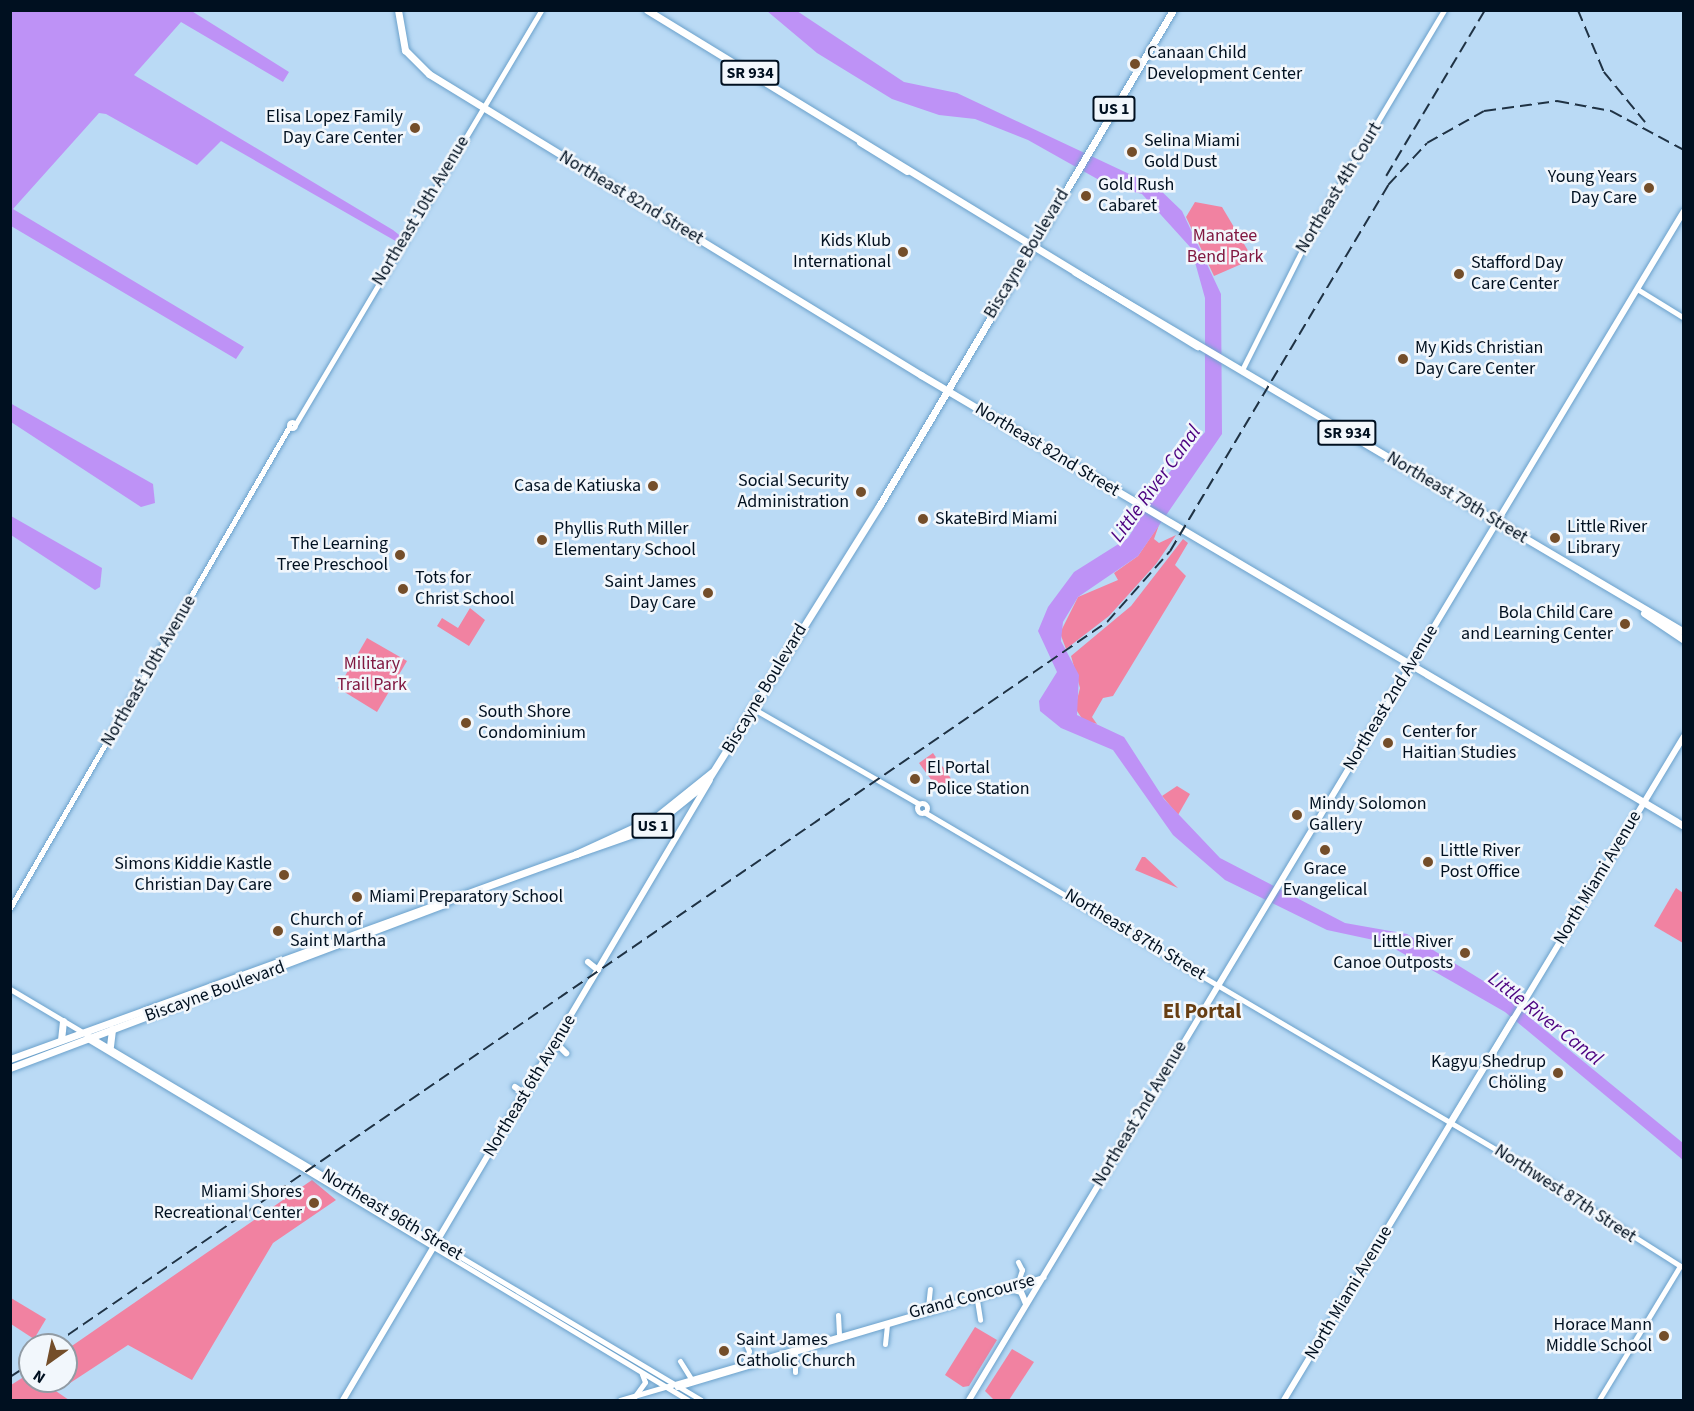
<!DOCTYPE html>
<html>
<head>
<meta charset="utf-8">
<style>
  body { margin:0 }
  #map { position:relative; width:1694px; height:1411px; overflow:hidden; background:#badaf5; font-family:"Source Sans 3",sans-serif }
  div>[style] { position:absolute }
  [style*='--x'] { left:calc(var(--x)*1px); top:calc(var(--y)*1px); width:calc(var(--w)*1px); rotate:calc(var(--a)*1deg) }
  .green>* { inset:0; background:#f182a1 }
  .water>* { inset:0; background:#be92f6 }
  .roads { filter:drop-shadow(0 0 2px #6ba1cb) drop-shadow(0 0 2px #6ba1cb) }
  .tertiary>* { height:5px; margin:-2.5px; padding:0 2.5px; transform-origin:2.5px; border-radius:2.5px; background:#fff }
  .tertiary>.ring { margin:-2.5px; padding:0; box-sizing:content-box; background:none; border:5px solid #fff; border-radius:50% }
  .secondary>* { height:6px; margin:-3px; padding:0 3px; transform-origin:3px; border-radius:3px; background:#fff }
  .primary>* { height:7px; margin:-3.5px; padding:0 3.5px; transform-origin:3.5px; border-radius:3.5px; background:#fff }
  .rail>* { height:1.5px; margin-top:-0.75px; transform-origin:0; background:repeating-linear-gradient(90deg,#1f3244 0 12px,transparent 0 18px) }
  .dots>* { width:16px; height:16px; translate:-50% -50%; box-sizing:border-box; border:3px solid #f2f7fc; border-radius:50% }
  span { translate:-50% -50%; white-space:nowrap; text-align:center; line-height:1.15; -webkit-text-stroke:5px #f2f7fc; paint-order:stroke }
  .shield-label span { padding:2px 4px; background:#f2f7fc; border:2px solid; border-radius:4px; -webkit-text-stroke-width:0 }
  .shield-label { font-size:16px; color:#001020; font-weight:700 }
  .poi-label { font-size:18px; color:#001020 }
  .left { translate:0 -50%; text-align:left }
  .right { translate:-100% -50%; text-align:right }
  .street-label { font-size:18px; color:#001020 }
  .park-label { font-size:18px; color:#801841 }
  .water-label { font-size:20px; color:#4c0280; font-style:italic }
  .quarter-label { font-size:21px; color:#673e13; font-weight:700 }
  .frame { position:absolute; inset:0; border:12px solid #001020; pointer-events:none }
  .north { position:absolute; left:18px; top:1333px; width:60px; height:60px; box-sizing:border-box; background:#f2f7fc; border:2px solid #919ba4; border-radius:50%; rotate:213deg; font-size:16px; font-weight:700; line-height:24px; text-align:center; color:#001020 }
  .north::after { content:''; display:block; margin:auto; width:21px; height:27px; background:#744e2a; clip-path:polygon(50% 0,100% 100%,50% 72%,0 100%) }
</style>
</head>
<body>
<div id="map">
  <div class="green">
    <i style="clip-path:polygon(1195px 202px,1222px 207px,1253px 259px,1214px 276px,1186px 217px)"></i>
    <i style="clip-path:polygon(1159px 525px,1154px 539px,1159px 543px,1176px 535px,1156px 564px,1109px 616px,1066px 649px,1060px 633px,1078px 597px,1118px 580px,1114px 573px,1138px 556px)"></i>
    <i style="clip-path:polygon(1183px 539px,1188px 543px,1175px 565px,1186px 576px,1113px 696px,1103px 698px,1092px 717px,1097px 724px,1083px 720px,1075px 708px,1080px 688px,1071px 656px,1131px 606px)"></i>
    <i style="clip-path:polygon(470px 608px,485px 620px,469px 646px,437px 626px,442px 618px,458px 628px)"></i>
    <i style="clip-path:polygon(367px 638px,407px 661px,377px 712px,338px 688px)"></i>
    <i style="clip-path:polygon(933px 753px,952px 780px,938px 789px,919px 763px)"></i>
    <i style="clip-path:polygon(1177px 786px,1190px 794px,1178px 815px,1162px 796px)"></i>
    <i style="clip-path:polygon(1142px 857px,1145px 857px,1178px 888px,1135px 870px)"></i>
    <i style="clip-path:polygon(1676px 888px,1683px 893px,1683px 943px,1654px 926px)"></i>
    <i style="clip-path:polygon(312px 1180px,336px 1200px,273px 1243px,192px 1380px,128px 1345px,64px 1387px,55px 1381px,66px 1381px,66px 1350px)"></i>
    <i style="clip-path:polygon(11px 1298px,46px 1319px,34px 1339px,11px 1324px)"></i>
    <i style="clip-path:polygon(975px 1327px,997px 1340px,969px 1386px,963px 1387px,945px 1375px)"></i>
    <i style="clip-path:polygon(1012px 1349px,1034px 1362px,1009px 1400px,994px 1400px,985px 1391px)"></i>
    <i style="clip-path:polygon(30px 1373px,30px 1381px,41px 1381px,69px 1400px,11px 1400px,11px 1385px)"></i>
  </div>
  <div class="water">
    <i style="clip-path:polygon(190px 10px,289px 72px,283px 82px,181px 22px,134px 75px,393px 230px,403px 238px,399px 243px,221px 141px,197px 165px,106px 114px,99px 113px,13px 209px,244px 347px,236px 359px,11px 226px,11px 11px)"></i>
    <i style="clip-path:polygon(767px 11px,797px 11px,904px 82px,957px 93px,1157px 187px,1182px 211px,1221px 294px,1222px 434px,1138px 556px,1078px 597px,1063px 622px,1061px 641px,1079px 675px,1077px 715px,1124px 737px,1164px 799px,1220px 858px,1345px 923px,1407px 934px,1490px 985px,1683px 1143px,1683px 1160px,1505px 1012px,1383px 942px,1327px 930px,1225px 880px,1173px 835px,1113px 750px,1061px 728px,1040px 711px,1039px 701px,1057px 672px,1038px 631px,1048px 607px,1074px 572px,1128px 538px,1167px 475px,1205px 432px,1205px 298px,1191px 248px,1142px 194px,1108px 185px,1028px 140px,975px 119px,939px 115px,892px 99px,817px 53px)"></i>
    <i style="clip-path:polygon(10px 403px,153px 484px,155px 503px,141px 507px,11px 422px)"></i>
    <i style="clip-path:polygon(11px 516px,102px 568px,100px 587px,95px 590px,11px 535px)"></i>
  </div>
  <div class="roads">
    <div class="tertiary">
      <i style="--x:1637;--y:289;--w:55;--a:31.7"></i>
      <i style="--x:1242;--y:370;--w:145;--a:-63.4"></i>
      <i style="--x:1307;--y:240;--w:268;--a:-59.2"></i>
      <i class="ring" style="left:289px;top:422px;width:1px;height:1px"></i>
      <i style="--x:295;--y:425;--w:482;--a:-59.3"></i>
      <i style="--x:754;--y:709;--w:190;--a:29.9"></i>
      <i class="ring" style="left:917px;top:803px;width:5px;height:5px"></i>
      <i style="--x:924;--y:812;--w:677;--a:30.54"></i>
      <i style="--x:1507;--y:1156;--w:205;--a:32.4"></i>
      <i style="--x:1680;--y:1266;--w:157;--a:121.2"></i>
      <i style="--x:10;--y:908;--w:556;--a:-59.88"></i>
      <i style="--x:10;--y:989;--w:804;--a:30.74"></i>
      <i style="--x:86;--y:1038;--w:702;--a:31.02"></i>
      <i style="--x:1018;--y:1282;--w:13;--a:-72"></i>
      <i style="--x:1022;--y:1270;--w:9;--a:-117"></i>
      <i style="--x:977;--y:1300;--w:20;--a:81"></i>
      <i style="--x:928;--y:1307;--w:18;--a:-84"></i>
      <i style="--x:838;--y:1315;--w:19;--a:87"></i>
      <i style="--x:745;--y:1342;--w:10;--a:66"></i>
      <i style="--x:749;--y:1351;--w:12;--a:110"></i>
      <i style="--x:885;--y:1344;--w:18;--a:-84"></i>
      <i style="--x:680;--y:1361;--w:19;--a:58"></i>
      <i style="--x:795;--y:1372;--w:18;--a:-90"></i>
      <i style="--x:677;--y:1387;--w:375;--a:-16.6"></i>
      <i style="--x:635;--y:1396;--w:17;--a:-54"></i>
      <i style="--x:645;--y:1382;--w:9;--a:-111"></i>
      <i style="--x:620;--y:1400;--w:441;--a:-16.2"></i>
    </div>
    <div class="secondary">
      <i style="--x:588;--y:962;--w:13;--a:39"></i>
      <i style="--x:555;--y:1042;--w:16;--a:45"></i>
      <i style="--x:515;--y:1087;--w:12;--a:35"></i>
      <i style="--x:1450;--y:1123;--w:122;--a:-58.8"></i>
      <i style="--x:1010;--y:1289;--w:11;--a:15"></i>
      <i style="--x:1021;--y:1292;--w:13;--a:67"></i>
      <i style="--x:343;--y:1400;--w:720;--a:-59.38"></i>
      <i style="--x:969;--y:1400;--w:1387;--a:-58.98"></i>
      <i style="--x:1284;--y:1400;--w:775;--a:-58.93"></i>
    </div>
    <div class="primary">
      <i style="--x:398;--y:10;--w:41;--a:80.1"></i>
      <i style="--x:405;--y:50;--w:34;--a:45"></i>
      <i style="--x:429;--y:74;--w:577;--a:31.46"></i>
      <i style="--x:921;--y:375;--w:886;--a:30.59"></i>
      <i style="--x:647;--y:10;--w:645;--a:31.42"></i>
      <i style="--x:860;--y:142;--w:55;--a:31.7"></i>
      <i style="--x:1075;--y:272;--w:707;--a:30.59"></i>
      <i style="--x:1644;--y:613;--w:48;--a:34"></i>
      <i style="--x:576;--y:854;--w:78;--a:-19.4"></i>
      <i style="--x:650;--y:828;--w:72;--a:-38.8"></i>
      <i style="--x:706;--y:783;--w:327;--a:-58"></i>
      <i style="--x:879;--y:506;--w:577;--a:-59.34"></i>
      <i style="--x:61;--y:1040;--w:19;--a:-84"></i>
      <i style="--x:110;--y:1046;--w:17;--a:-83"></i>
      <i style="--x:10;--y:1059;--w:602;--a:-19.91"></i>
      <i style="--x:576;--y:854;--w:88;--a:-24.8"></i>
      <i style="--x:656;--y:817;--w:72;--a:-38.8"></i>
      <i style="--x:10;--y:1068;--w:465;--a:-20.7"></i>
    </div>
  </div>
  <div class="rail">
    <i style="--x:1578;--y:10;--w:67;--a:67.2"></i>
    <i style="--x:1604;--y:72;--w:65;--a:50.6"></i>
    <i style="--x:1386;--y:176;--w:193;--a:-59.2"></i>
    <i style="--x:53;--y:1345;--w:1278;--a:-34.45"></i>
    <i style="--x:1107;--y:622;--w:95;--a:-48.4"></i>
    <i style="--x:1170;--y:551;--w:426;--a:-59.2"></i>
    <i style="--x:1388;--y:185;--w:57;--a:-47.1"></i>
    <i style="--x:1427;--y:143;--w:65;--a:-29.3"></i>
    <i style="--x:1484;--y:111;--w:74;--a:-7.8"></i>
    <i style="--x:1557;--y:101;--w:55;--a:10.5"></i>
    <i style="--x:1611;--y:111;--w:83;--a:28.1"></i>
    <i style="--x:10;--y:1377;--w:24;--a:-33"></i>
  </div>
  <div class="dots">
    <i style="left:1135px;top:64px;background:#744e2a"></i>
    <i style="left:415px;top:128px;background:#744e2a"></i>
    <i style="left:1132px;top:152px;background:#744e2a"></i>
    <i style="left:1649px;top:188px;background:#744e2a"></i>
    <i style="left:1086px;top:196px;background:#744e2a"></i>
    <i style="left:903px;top:252px;background:#744e2a"></i>
    <i style="left:1459px;top:274px;background:#744e2a"></i>
    <i style="left:1403px;top:359px;background:#744e2a"></i>
    <i style="left:653px;top:486px;background:#744e2a"></i>
    <i style="left:861px;top:492px;background:#744e2a"></i>
    <i style="left:923px;top:519px;background:#744e2a"></i>
    <i style="left:1555px;top:538px;background:#744e2a"></i>
    <i style="left:542px;top:540px;background:#744e2a"></i>
    <i style="left:400px;top:555px;background:#744e2a"></i>
    <i style="left:403px;top:589px;background:#744e2a"></i>
    <i style="left:708px;top:593px;background:#744e2a"></i>
    <i style="left:1625px;top:624px;background:#744e2a"></i>
    <i style="left:466px;top:723px;background:#744e2a"></i>
    <i style="left:1388px;top:743px;background:#744e2a"></i>
    <i style="left:915px;top:779px;background:#744e2a"></i>
    <i style="left:1297px;top:815px;background:#744e2a"></i>
    <i style="left:1325px;top:850px;background:#744e2a"></i>
    <i style="left:1428px;top:862px;background:#744e2a"></i>
    <i style="left:284px;top:875px;background:#744e2a"></i>
    <i style="left:357px;top:897px;background:#744e2a"></i>
    <i style="left:278px;top:931px;background:#744e2a"></i>
    <i style="left:1465px;top:953px;background:#744e2a"></i>
    <i style="left:1558px;top:1073px;background:#744e2a"></i>
    <i style="left:314px;top:1203px;background:#744e2a"></i>
    <i style="left:1664px;top:1336px;background:#744e2a"></i>
    <i style="left:724px;top:1351px;background:#744e2a"></i>
  </div>
  <div class="shield-label">
    <span style="left:750px;top:73px">SR 934</span>
    <span style="left:1114px;top:109px">US 1</span>
    <span style="left:1347px;top:433px">SR 934</span>
    <span style="left:653px;top:826px">US 1</span>
  </div>
  <div class="poi-label">
    <span class="left" style="left:1147px;top:64px">Canaan Child<br>Development Center</span>
    <span class="right" style="left:403px;top:128px">Elisa Lopez Family<br>Day Care Center</span>
    <span class="left" style="left:1144px;top:152px">Selina Miami<br>Gold Dust</span>
    <span class="right" style="left:1637px;top:188px">Young Years<br>Day Care</span>
    <span class="left" style="left:1098px;top:196px">Gold Rush<br>Cabaret</span>
    <span class="right" style="left:891px;top:252px">Kids Klub<br>International</span>
    <span class="left" style="left:1471px;top:274px">Stafford Day<br>Care Center</span>
    <span class="left" style="left:1415px;top:359px">My Kids Christian<br>Day Care Center</span>
    <span class="right" style="left:849px;top:492px">Social Security<br>Administration</span>
    <span class="right" style="left:641px;top:486px">Casa de Katiuska</span>
    <span class="left" style="left:935px;top:519px">SkateBird Miami</span>
    <span class="left" style="left:1567px;top:538px">Little River<br>Library</span>
    <span class="left" style="left:554px;top:540px">Phyllis Ruth Miller<br>Elementary School</span>
    <span class="right" style="left:388px;top:555px">The Learning<br>Tree Preschool</span>
    <span class="left" style="left:415px;top:589px">Tots for<br>Christ School</span>
    <span class="right" style="left:696px;top:593px">Saint James<br>Day Care</span>
    <span class="right" style="left:1613px;top:624px">Bola Child Care<br>and Learning Center</span>
    <span class="left" style="left:478px;top:723px">South Shore<br>Condominium</span>
    <span class="left" style="left:1402px;top:743px">Center for<br>Haitian Studies</span>
    <span class="left" style="left:927px;top:779px">El Portal<br>Police Station</span>
    <span class="left" style="left:1309px;top:815px">Mindy Solomon<br>Gallery</span>
    <span class="left" style="left:1440px;top:862px">Little River<br>Post Office</span>
    <span class="right" style="left:272px;top:875px">Simons Kiddie Kastle<br>Christian Day Care</span>
    <span style="left:1325px;top:880px">Grace<br>Evangelical</span>
    <span class="left" style="left:369px;top:897px">Miami Preparatory School</span>
    <span class="left" style="left:290px;top:931px">Church of<br>Saint Martha</span>
    <span class="right" style="left:1453px;top:953px">Little River<br>Canoe Outposts</span>
    <span class="right" style="left:1546px;top:1073px">Kagyu Shedrup<br>Chöling</span>
    <span class="right" style="left:302px;top:1203px">Miami Shores<br>Recreational Center</span>
    <span class="right" style="left:1652px;top:1336px">Horace Mann<br>Middle School</span>
    <span class="left" style="left:736px;top:1351px">Saint James<br>Catholic Church</span>
  </div>
  <div class="street-label">
    <span style="left:1339px;top:188px;rotate:-59deg">Northeast 4th Court</span>
    <span style="left:631px;top:198px;rotate:31deg">Northeast 82nd Street</span>
    <span style="left:421px;top:211px;rotate:-59deg">Northeast 10th Avenue</span>
    <span style="left:1027px;top:254px;rotate:-59deg">Biscayne Boulevard</span>
    <span style="left:1047px;top:450px;rotate:31deg">Northeast 82nd Street</span>
    <span style="left:1457px;top:498px;rotate:31deg">Northeast 79th Street</span>
    <span style="left:149px;top:671px;rotate:-60deg">Northeast 10th Avenue</span>
    <span style="left:765px;top:689px;rotate:-59deg">Biscayne Boulevard</span>
    <span style="left:1391px;top:698px;rotate:-59deg">Northeast 2nd Avenue</span>
    <span style="left:1598px;top:878px;rotate:-59deg">North Miami Avenue</span>
    <span style="left:1135px;top:935px;rotate:31deg">Northeast 87th Street</span>
    <span style="left:215px;top:992px;rotate:-20deg">Biscayne Boulevard</span>
    <span style="left:530px;top:1086px;rotate:-59deg">Northeast 6th Avenue</span>
    <span style="left:1140px;top:1114px;rotate:-59deg">Northeast 2nd Avenue</span>
    <span style="left:1565px;top:1194px;rotate:33deg">Northwest 87th Street</span>
    <span style="left:392px;top:1215px;rotate:31deg">Northeast 96th Street</span>
    <span style="left:1349px;top:1293px;rotate:-59deg">North Miami Avenue</span>
    <span style="left:972px;top:1297px;rotate:-15deg">Grand Concourse</span>
  </div>
  <div class="park-label">
    <span style="left:1225px;top:247px">Manatee<br>Bend Park</span>
    <span style="left:372px;top:675px">Military<br>Trail Park</span>
  </div>
  <div class="water-label">
    <span style="left:1156px;top:484px;rotate:-54deg">Little River Canal</span>
    <span style="left:1545px;top:1019px;rotate:38deg">Little River Canal</span>
  </div>
  <div class="quarter-label">
    <span style="left:1202px;top:1011px">El Portal</span>
  </div>
  <div class="frame"></div>
  <div class="north">N</div>
</div>
</body>
</html>
